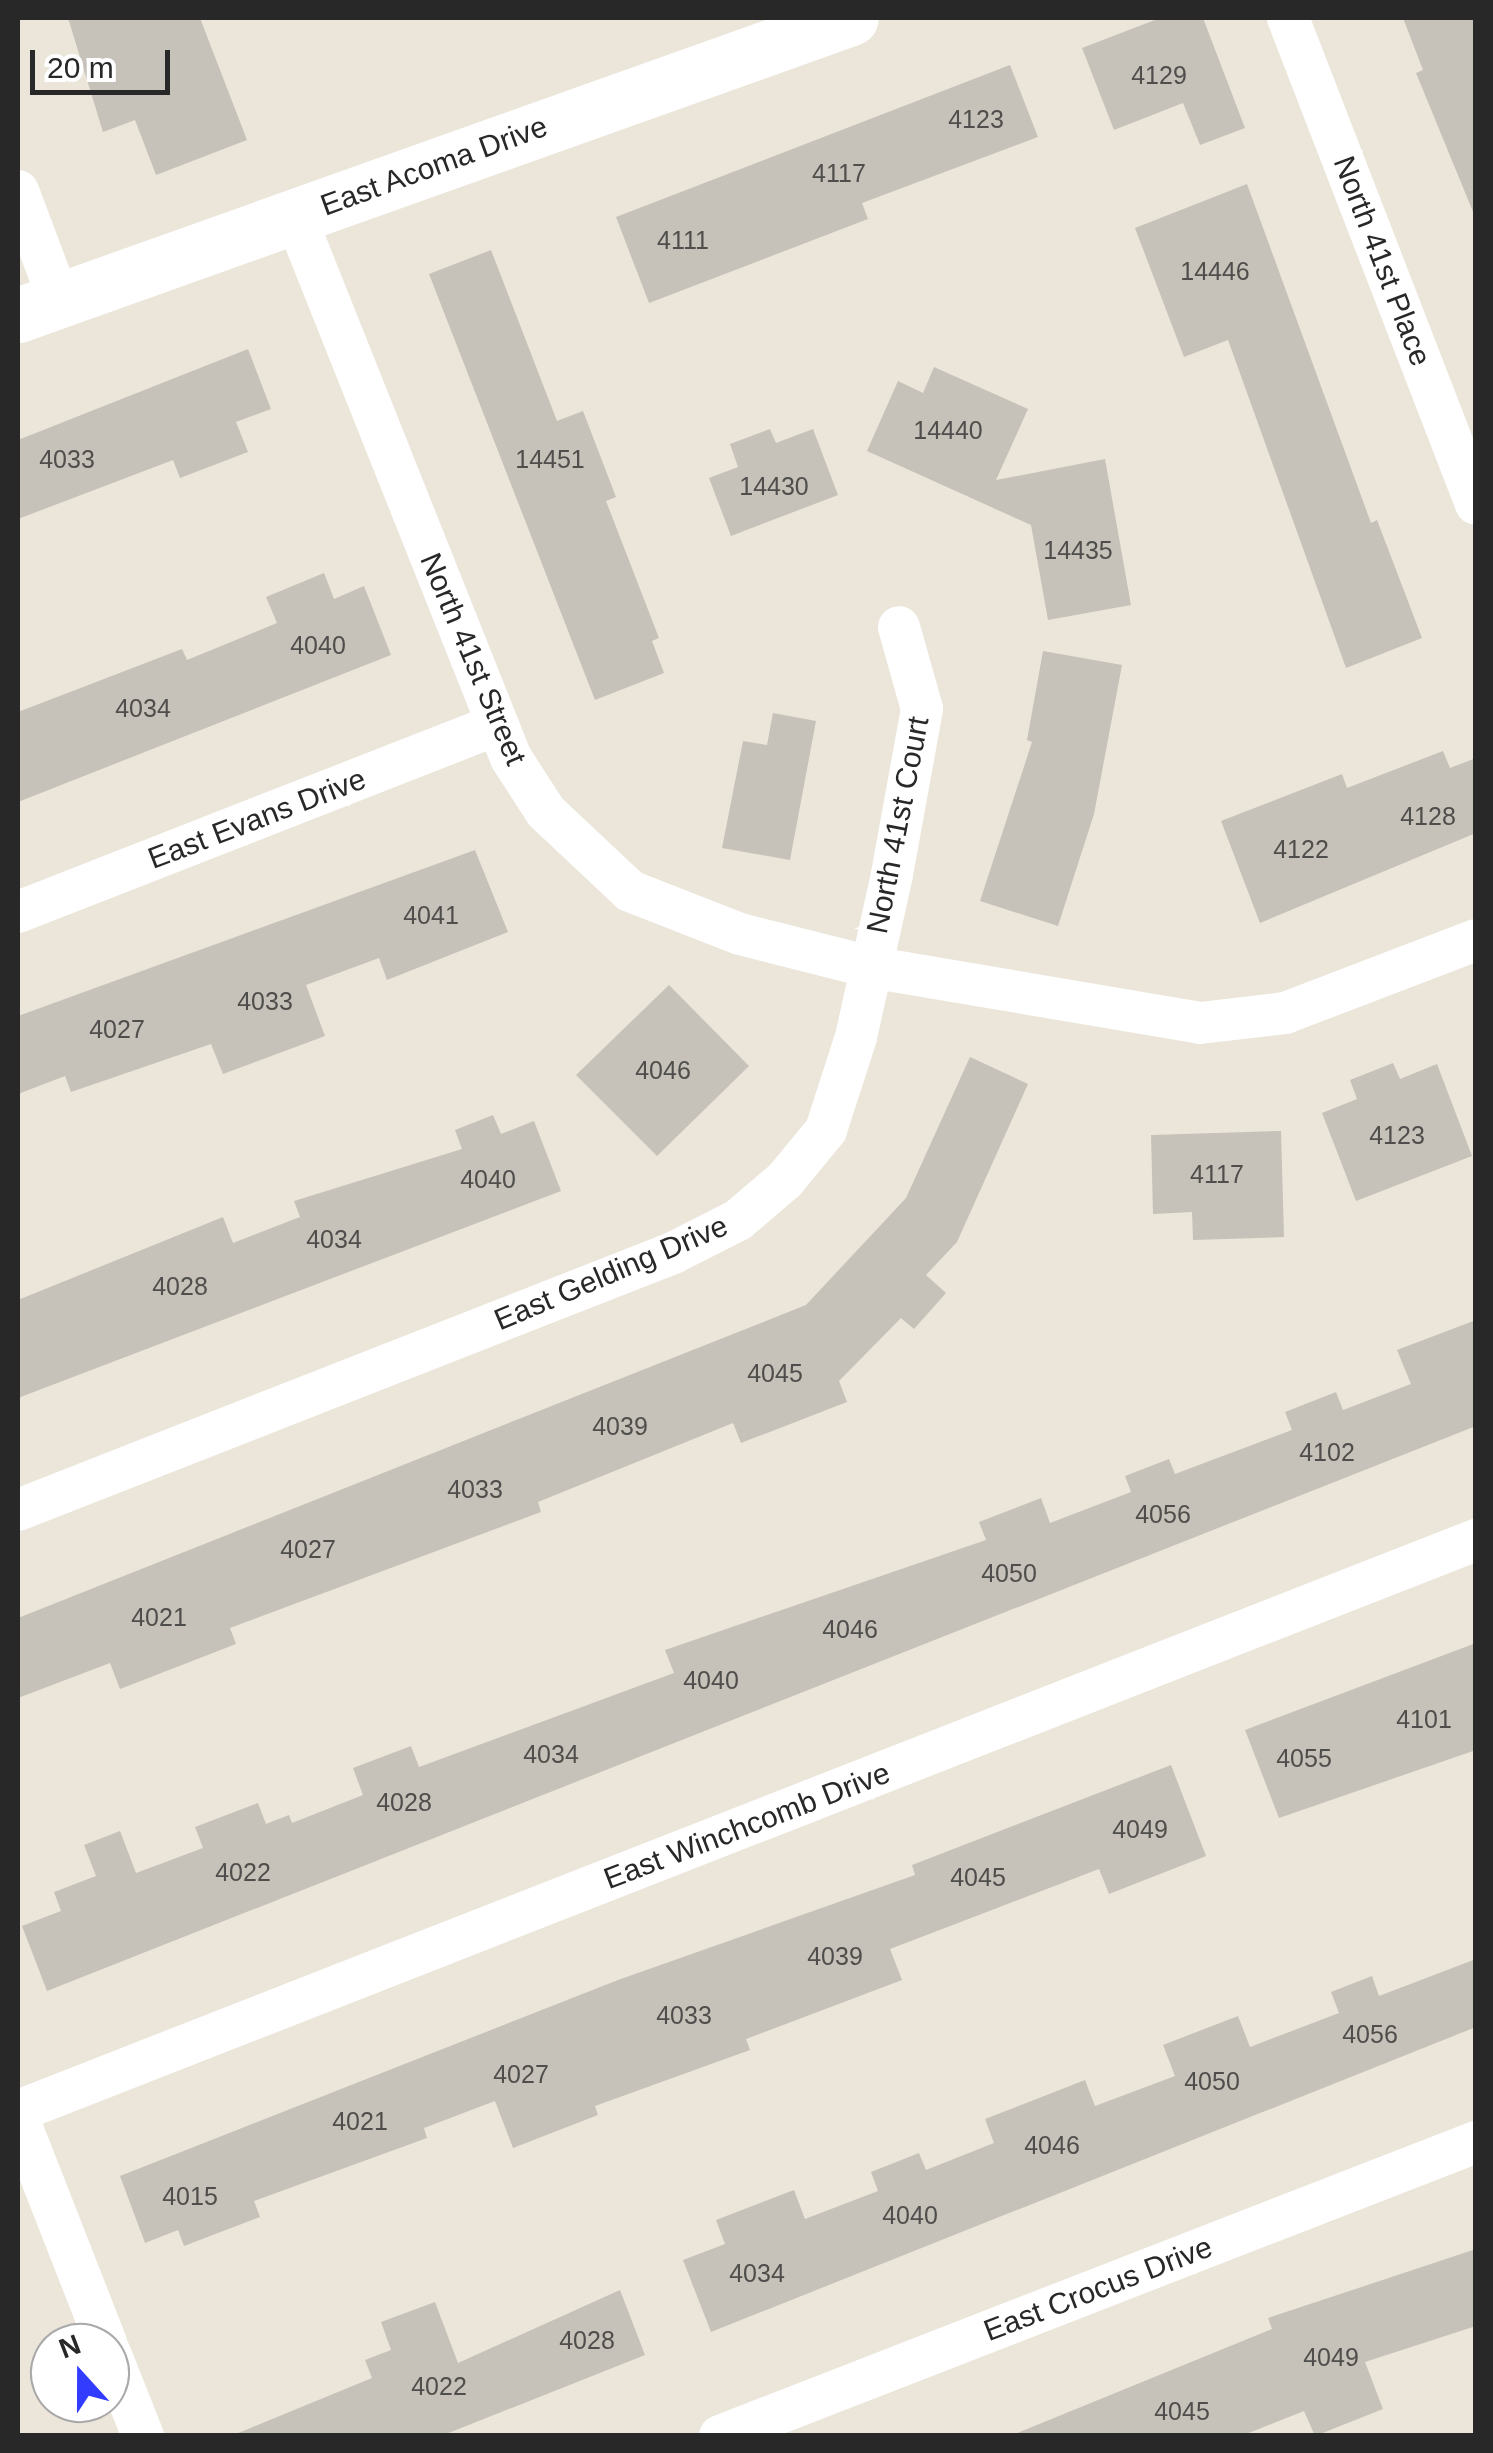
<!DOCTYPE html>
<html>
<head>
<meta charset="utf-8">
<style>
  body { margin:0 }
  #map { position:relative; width:1493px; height:2453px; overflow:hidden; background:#ebe6d9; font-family:Helvetica,sans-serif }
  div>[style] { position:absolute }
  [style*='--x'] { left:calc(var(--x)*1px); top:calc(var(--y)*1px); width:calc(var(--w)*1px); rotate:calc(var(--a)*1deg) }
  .building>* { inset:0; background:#c6c2b9 }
  .street>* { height:42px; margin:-21px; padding:0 21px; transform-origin:21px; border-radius:21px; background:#fff }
  .secondary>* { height:55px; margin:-27.5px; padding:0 27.5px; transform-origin:27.5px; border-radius:27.5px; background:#fff }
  span { translate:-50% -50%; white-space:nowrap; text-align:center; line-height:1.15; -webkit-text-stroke:8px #fff; paint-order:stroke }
  .number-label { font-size:25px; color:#504e4c }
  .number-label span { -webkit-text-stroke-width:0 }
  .street-label { font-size:30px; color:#282828 }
  .frame { position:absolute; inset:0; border:20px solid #282828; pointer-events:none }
  .north { position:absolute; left:30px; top:2323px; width:100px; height:100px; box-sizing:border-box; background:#fff; border:2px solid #a9a9a9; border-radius:50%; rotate:339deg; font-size:28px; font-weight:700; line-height:40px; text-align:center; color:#282828 }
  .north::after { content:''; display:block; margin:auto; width:35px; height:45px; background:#323cff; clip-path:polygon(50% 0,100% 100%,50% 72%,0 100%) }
  .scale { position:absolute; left:30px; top:50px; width:140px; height:45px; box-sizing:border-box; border:5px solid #282828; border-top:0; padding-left:12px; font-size:30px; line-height:35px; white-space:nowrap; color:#282828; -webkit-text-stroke:8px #fff; paint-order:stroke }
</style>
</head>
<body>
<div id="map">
  <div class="building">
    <i style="clip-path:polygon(68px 18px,200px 18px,247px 140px,156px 175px,135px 120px,103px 132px)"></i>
    <i style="clip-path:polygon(1160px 18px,1203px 18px,1245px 128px,1200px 145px,1183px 103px,1114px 130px,1082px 48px)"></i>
    <i style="clip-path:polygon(1403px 18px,1476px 18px,1476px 219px,1416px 73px,1423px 70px)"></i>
    <i style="clip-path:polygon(1010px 65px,1038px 137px,862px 203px,868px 219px,649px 303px,616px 217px)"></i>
    <i style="clip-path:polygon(1247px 184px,1371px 523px,1377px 520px,1422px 638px,1346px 668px,1228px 340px,1184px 357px,1135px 228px)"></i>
    <i style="clip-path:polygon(491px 250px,557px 421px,583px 411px,616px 497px,606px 501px,659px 638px,652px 641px,664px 673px,595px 700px,429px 274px)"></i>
    <i style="clip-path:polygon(248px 349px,271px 409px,236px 422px,248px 452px,180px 478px,173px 460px,18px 519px,18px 440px)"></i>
    <i style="clip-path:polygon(934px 367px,1028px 409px,996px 480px,1105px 459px,1131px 605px,1048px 620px,1031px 525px,867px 451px,898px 381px,923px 393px)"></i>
    <i style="clip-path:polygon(770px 429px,776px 443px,813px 429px,838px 495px,731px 536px,709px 478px,738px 467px,730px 444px)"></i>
    <i style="clip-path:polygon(324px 573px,334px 599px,364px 586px,391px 655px,18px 802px,18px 712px,182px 649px,187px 660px,277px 623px,266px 597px)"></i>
    <i style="clip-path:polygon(1043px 651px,1122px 665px,1094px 814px,1058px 926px,980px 901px,1032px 742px,1027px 740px)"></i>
    <i style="clip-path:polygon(773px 713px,816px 721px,790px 860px,722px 848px,743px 741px,767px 745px)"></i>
    <i style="clip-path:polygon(1443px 751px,1450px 768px,1476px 758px,1476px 833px,1260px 923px,1221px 821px,1342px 774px,1347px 788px)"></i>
    <i style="clip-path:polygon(475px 850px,508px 932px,387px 980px,379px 958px,306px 985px,325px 1036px,223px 1074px,211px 1044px,71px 1092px,65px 1076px,18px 1094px,18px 1016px)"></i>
    <i style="clip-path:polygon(669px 985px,749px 1066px,657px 1156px,576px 1075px)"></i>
    <i style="clip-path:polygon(970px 1057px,1028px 1084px,957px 1242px,926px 1275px,946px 1293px,914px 1329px,901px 1318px,839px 1381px,847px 1402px,741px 1443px,733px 1423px,538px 1502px,541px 1512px,230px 1628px,236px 1644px,120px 1689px,110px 1663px,18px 1698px,18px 1618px,806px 1305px,906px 1198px)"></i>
    <i style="clip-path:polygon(1393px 1063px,1400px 1079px,1437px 1064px,1472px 1156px,1356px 1201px,1322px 1113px,1357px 1099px,1350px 1080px)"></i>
    <i style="clip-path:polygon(493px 1115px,501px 1134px,534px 1121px,561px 1191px,18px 1398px,18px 1300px,223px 1217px,233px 1243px,300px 1217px,294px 1201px,462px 1149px,455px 1130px)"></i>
    <i style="clip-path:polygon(1281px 1131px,1284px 1237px,1193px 1240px,1192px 1212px,1153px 1214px,1151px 1135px)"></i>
    <i style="clip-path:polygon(1476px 1320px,1476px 1426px,47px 1991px,22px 1926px,61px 1911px,54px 1892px,96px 1876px,84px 1845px,120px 1831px,136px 1873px,203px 1848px,195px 1827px,258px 1803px,266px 1824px,289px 1815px,292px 1823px,363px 1795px,353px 1768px,411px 1746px,419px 1767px,674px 1673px,665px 1650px,986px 1540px,979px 1522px,1041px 1498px,1050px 1523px,1131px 1492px,1125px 1476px,1169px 1459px,1175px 1474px,1292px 1430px,1285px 1412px,1336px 1392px,1343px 1410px,1411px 1384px,1397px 1350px)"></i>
    <i style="clip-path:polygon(1476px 1643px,1476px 1750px,1279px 1818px,1245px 1730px)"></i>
    <i style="clip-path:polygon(1171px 1765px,1206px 1856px,1109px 1894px,1099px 1869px,890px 1949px,902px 1980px,746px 2039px,750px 2050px,595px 2106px,598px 2115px,513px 2148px,495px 2101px,424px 2128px,427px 2138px,254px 2201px,260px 2217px,184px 2246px,178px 2230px,145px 2243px,120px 2176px,618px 1980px,915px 1875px,912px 1865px)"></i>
    <i style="clip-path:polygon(1476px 1959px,1476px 2027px,711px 2332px,683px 2260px,725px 2244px,716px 2220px,794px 2190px,805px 2219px,878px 2191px,871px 2172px,919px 2153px,926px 2170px,994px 2143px,985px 2119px,1085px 2080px,1095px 2106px,1175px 2076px,1163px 2045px,1238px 2016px,1250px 2047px,1339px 2013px,1331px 1992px,1372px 1976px,1379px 1996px)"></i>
    <i style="clip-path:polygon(1476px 2249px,1476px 2326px,1365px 2362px,1383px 2409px,1315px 2436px,1304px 2411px,1241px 2436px,1010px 2436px,1272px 2329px,1268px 2318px)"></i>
    <i style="clip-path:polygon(620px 2290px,645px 2355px,441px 2436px,231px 2436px,372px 2378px,365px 2360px,391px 2350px,381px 2322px,435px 2302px,458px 2363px)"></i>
  </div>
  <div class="street">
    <i style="--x:1288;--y:18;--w:521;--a:68.85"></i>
    <i style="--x:18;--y:191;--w:116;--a:69.4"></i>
    <i style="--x:295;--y:216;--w:583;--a:68.27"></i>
    <i style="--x:511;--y:758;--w:64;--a:57.1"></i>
    <i style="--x:546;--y:812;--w:115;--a:43.2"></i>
    <i style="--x:630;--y:891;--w:118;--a:21.4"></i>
    <i style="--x:740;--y:934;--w:134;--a:14.2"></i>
    <i style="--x:870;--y:967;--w:335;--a:9.6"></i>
    <i style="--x:1200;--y:1023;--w:86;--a:-6.7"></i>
    <i style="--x:1285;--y:1013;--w:204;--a:-20.9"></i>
    <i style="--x:18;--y:912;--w:513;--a:-21.37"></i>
    <i style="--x:18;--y:1510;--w:704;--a:-21.42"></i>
    <i style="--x:673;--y:1253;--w:73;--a:-26.9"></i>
    <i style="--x:738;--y:1220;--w:62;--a:-40.4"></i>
    <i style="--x:785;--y:1180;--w:65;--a:-50.6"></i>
    <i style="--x:826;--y:1130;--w:98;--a:-72.1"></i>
    <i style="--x:856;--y:1037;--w:167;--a:-77.5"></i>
    <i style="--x:892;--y:874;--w:168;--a:-79.7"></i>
    <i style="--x:922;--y:709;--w:85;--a:-105.7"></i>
    <i style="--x:18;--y:2111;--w:1566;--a:-21.39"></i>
    <i style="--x:18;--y:2118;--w:242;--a:68.6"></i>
    <i style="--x:110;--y:2353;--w:89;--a:68.3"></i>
    <i style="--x:720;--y:2436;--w:811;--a:-21.25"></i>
  </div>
  <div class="secondary">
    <i style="--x:18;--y:315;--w:884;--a:-19.62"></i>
  </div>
  <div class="number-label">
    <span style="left:1159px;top:75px">4129</span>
    <span style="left:976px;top:119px">4123</span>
    <span style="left:839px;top:173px">4117</span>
    <span style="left:683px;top:240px">4111</span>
    <span style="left:1215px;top:271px">14446</span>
    <span style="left:948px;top:430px">14440</span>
    <span style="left:67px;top:459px">4033</span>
    <span style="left:550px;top:459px">14451</span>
    <span style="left:774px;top:486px">14430</span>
    <span style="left:1078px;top:550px">14435</span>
    <span style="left:318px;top:645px">4040</span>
    <span style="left:143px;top:708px">4034</span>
    <span style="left:1428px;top:816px">4128</span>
    <span style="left:1301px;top:849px">4122</span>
    <span style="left:431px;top:915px">4041</span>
    <span style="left:265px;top:1001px">4033</span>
    <span style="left:117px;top:1029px">4027</span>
    <span style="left:663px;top:1070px">4046</span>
    <span style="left:1397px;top:1135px">4123</span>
    <span style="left:1217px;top:1174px">4117</span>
    <span style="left:488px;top:1179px">4040</span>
    <span style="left:334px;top:1239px">4034</span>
    <span style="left:180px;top:1286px">4028</span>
    <span style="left:775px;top:1373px">4045</span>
    <span style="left:620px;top:1426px">4039</span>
    <span style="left:1327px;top:1452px">4102</span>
    <span style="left:475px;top:1489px">4033</span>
    <span style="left:1163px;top:1514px">4056</span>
    <span style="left:308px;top:1549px">4027</span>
    <span style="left:1009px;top:1573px">4050</span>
    <span style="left:159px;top:1617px">4021</span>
    <span style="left:850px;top:1629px">4046</span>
    <span style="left:711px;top:1680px">4040</span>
    <span style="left:1424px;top:1719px">4101</span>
    <span style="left:551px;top:1754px">4034</span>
    <span style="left:1304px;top:1758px">4055</span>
    <span style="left:404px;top:1802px">4028</span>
    <span style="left:1140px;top:1829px">4049</span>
    <span style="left:243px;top:1872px">4022</span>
    <span style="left:978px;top:1877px">4045</span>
    <span style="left:835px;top:1956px">4039</span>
    <span style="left:684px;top:2015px">4033</span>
    <span style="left:1370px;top:2034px">4056</span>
    <span style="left:521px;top:2074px">4027</span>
    <span style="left:1212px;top:2081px">4050</span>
    <span style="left:360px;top:2121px">4021</span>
    <span style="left:1052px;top:2145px">4046</span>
    <span style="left:190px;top:2196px">4015</span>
    <span style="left:910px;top:2215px">4040</span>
    <span style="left:757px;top:2273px">4034</span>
    <span style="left:587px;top:2340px">4028</span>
    <span style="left:1331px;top:2357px">4049</span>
    <span style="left:439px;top:2386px">4022</span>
    <span style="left:1182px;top:2411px">4045</span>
  </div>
  <div class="street-label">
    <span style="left:434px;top:166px;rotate:-20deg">East Acoma Drive</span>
    <span style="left:1382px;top:261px;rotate:69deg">North 41st Place</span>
    <span style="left:473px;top:659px;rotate:67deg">North 41st Street</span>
    <span style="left:257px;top:819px;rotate:-21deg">East Evans Drive</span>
    <span style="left:898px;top:825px;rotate:-79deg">North 41st Court</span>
    <span style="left:611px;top:1273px;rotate:-23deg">East Gelding Drive</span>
    <span style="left:747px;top:1826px;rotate:-21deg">East Winchcomb Drive</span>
    <span style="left:1098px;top:2289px;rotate:-21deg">East Crocus Drive</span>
  </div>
  <div class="frame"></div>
  <div class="north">N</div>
  <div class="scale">20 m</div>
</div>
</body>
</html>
